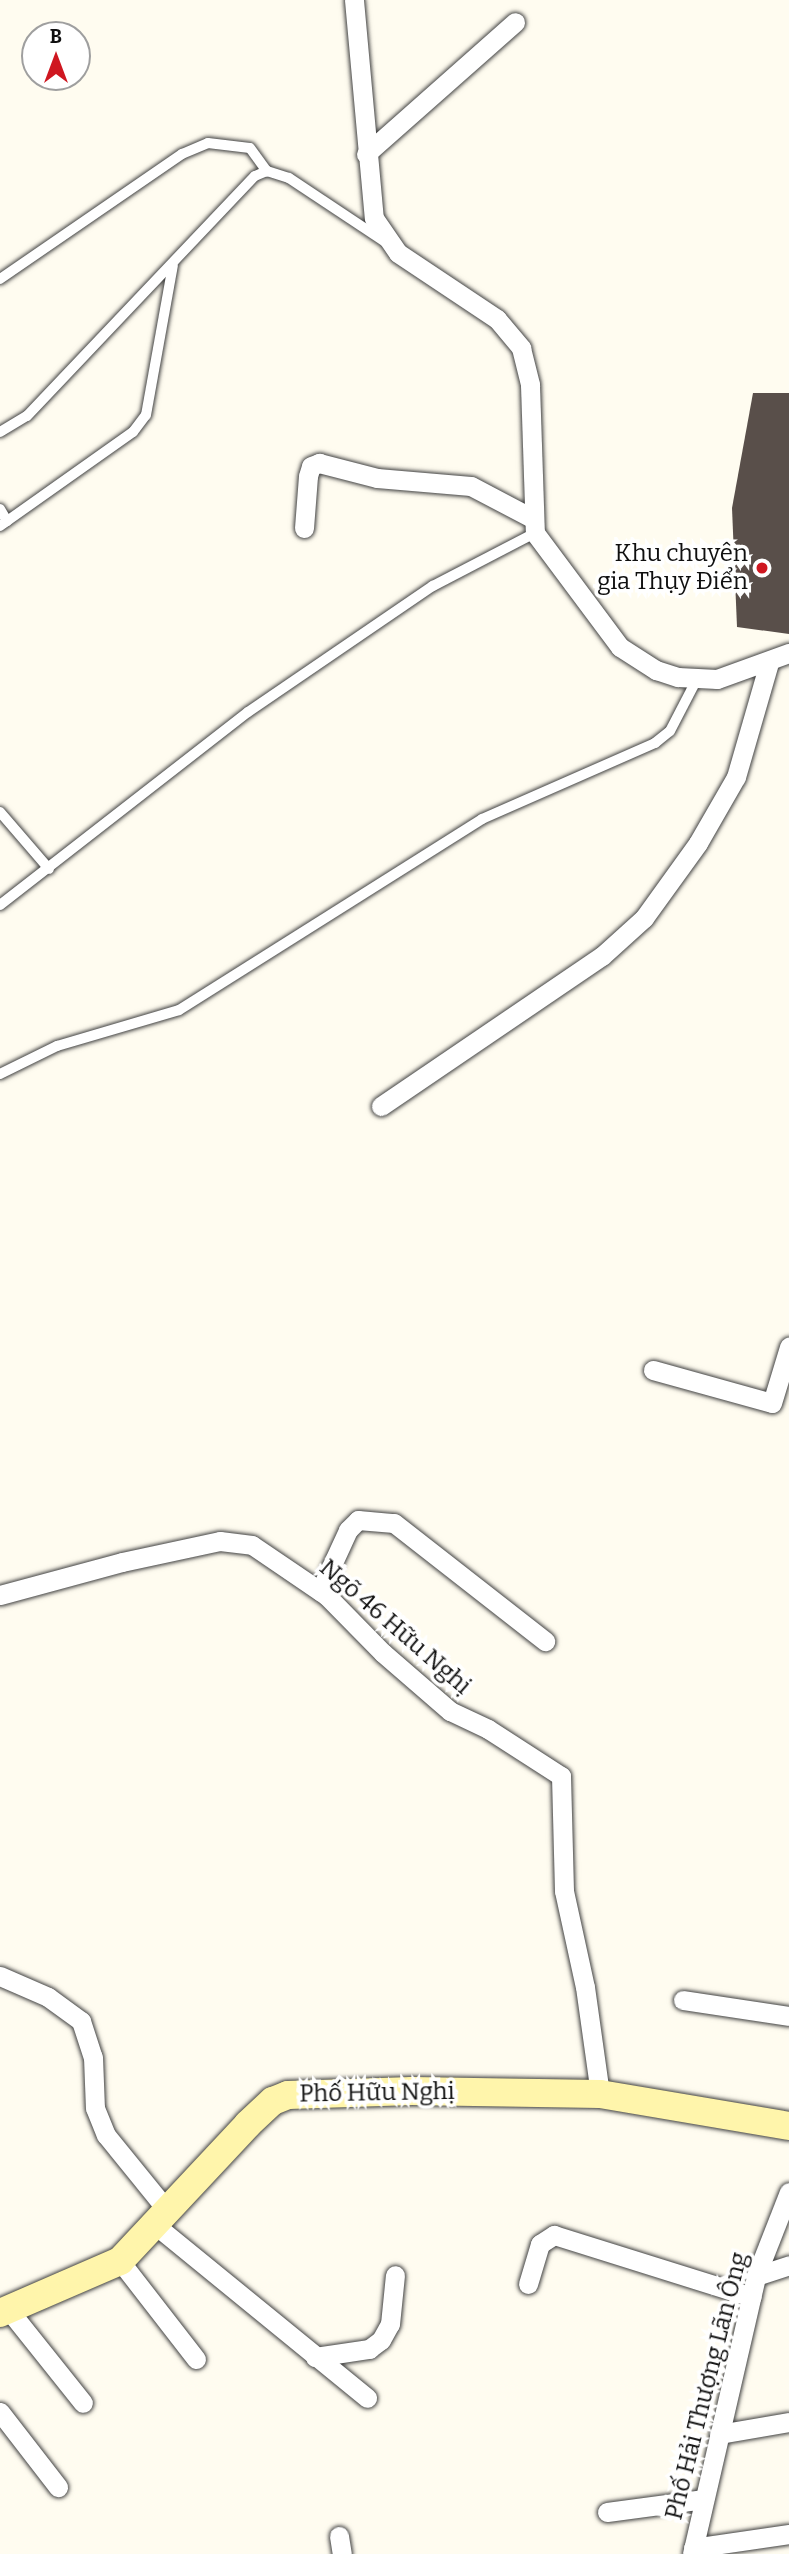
<!DOCTYPE html>
<html>
<head>
<meta charset="utf-8">
<style>
  body { margin:0 }
  #map { position:relative; width:789px; height:2554px; overflow:hidden; background:#fffcf0; font-family:Bitter,serif }
  div>[style] { position:absolute }
  [style*='--x'] { left:calc(var(--x)*1px); top:calc(var(--y)*1px); width:calc(var(--w)*1px); rotate:calc(var(--a)*1deg) }
  .building>* { inset:0; background:#594f4a }
  .roads { filter:drop-shadow(0 0 2px #424242) drop-shadow(0 0 2px #424242) }
  .lane>* { height:10px; margin:-5px; padding:0 5px; transform-origin:5px; border-radius:5px; background:#fff }
  .street>* { height:19px; margin:-9.5px; padding:0 9.5px; transform-origin:9.5px; border-radius:9.5px; background:#fff }
  .secondary>* { height:28px; margin:-14px; padding:0 14px; transform-origin:14px; border-radius:14px; background:#fff5ab }
  .dots>* { width:19px; height:19px; translate:-50% -50%; box-sizing:border-box; border:4px solid #fff; border-radius:50% }
  span { translate:-50% -50%; white-space:nowrap; text-align:center; line-height:1.15; -webkit-text-stroke:7px #fff; paint-order:stroke }
  .poi-label { font-size:24px; color:#0f0f0f }
  .right { translate:-100% -50%; text-align:right }
  .street-label { font-size:24px; color:#0f0f0f }
  .north { position:absolute; left:21px; top:21px; width:70px; height:70px; box-sizing:border-box; background:#fff; border:2px solid #9f9f9f; border-radius:50%; rotate:0deg; font-size:19px; font-weight:700; line-height:28px; text-align:center; color:#0f0f0f }
  .north::after { content:''; display:block; margin:auto; width:24px; height:32px; background:#cf1720; clip-path:polygon(50% 0,100% 100%,50% 72%,0 100%) }
</style>
</head>
<body>
<div id="map">
  <div class="building">
    <i style="clip-path:polygon(753px 393px,789px 393px,789px 634px,737px 627px,732px 508px)"></i>
  </div>
  <div class="roads">
    <div class="lane">
      <i style="--x:0;--y:279;--w:221;--a:-34.5"></i>
      <i style="--x:182;--y:154;--w:28;--a:-23"></i>
      <i style="--x:208;--y:143;--w:42;--a:6.8"></i>
      <i style="--x:250;--y:148;--w:29;--a:54"></i>
      <i style="--x:0;--y:432;--w:31;--a:-31"></i>
      <i style="--x:27;--y:416;--w:331;--a:-46.5"></i>
      <i style="--x:255;--y:176;--w:13;--a:-23"></i>
      <i style="--x:267;--y:171;--w:23;--a:18"></i>
      <i style="--x:289;--y:178;--w:114;--a:33.6"></i>
      <i style="--x:0;--y:509;--w:14;--a:60"></i>
      <i style="--x:0;--y:526;--w:163;--a:-35.3"></i>
      <i style="--x:133;--y:432;--w:21;--a:-53"></i>
      <i style="--x:146;--y:415;--w:152;--a:-79.8"></i>
      <i style="--x:0;--y:812;--w:75;--a:49.3"></i>
      <i style="--x:0;--y:905;--w:314;--a:-37.9"></i>
      <i style="--x:248;--y:712;--w:224;--a:-34.3"></i>
      <i style="--x:433;--y:586;--w:115;--a:-27.5"></i>
      <i style="--x:0;--y:1074;--w:64;--a:-26.2"></i>
      <i style="--x:57;--y:1046;--w:127;--a:-16.4"></i>
      <i style="--x:179;--y:1010;--w:358;--a:-32.2"></i>
      <i style="--x:482;--y:819;--w:189;--a:-23.7"></i>
      <i style="--x:655;--y:743;--w:19;--a:-39"></i>
      <i style="--x:670;--y:731;--w:59;--a:-62.6"></i>
    </div>
    <div class="street">
      <i style="--x:354;--y:0;--w:219;--a:84.8"></i>
      <i style="--x:374;--y:218;--w:42;--a:55.6"></i>
      <i style="--x:398;--y:253;--w:119;--a:33.7"></i>
      <i style="--x:497;--y:319;--w:38;--a:50"></i>
      <i style="--x:521;--y:348;--w:38;--a:76"></i>
      <i style="--x:530;--y:385;--w:148;--a:88.1"></i>
      <i style="--x:535;--y:533;--w:142;--a:53.3"></i>
      <i style="--x:620;--y:647;--w:43;--a:32.6"></i>
      <i style="--x:656;--y:670;--w:23;--a:18"></i>
      <i style="--x:678;--y:677;--w:39;--a:3"></i>
      <i style="--x:717;--y:679;--w:77;--a:-19.9"></i>
      <i style="--x:366;--y:154;--w:199;--a:-41.5"></i>
      <i style="--x:304;--y:528;--w:52;--a:-85.6"></i>
      <i style="--x:308;--y:476;--w:10;--a:-73"></i>
      <i style="--x:311;--y:466;--w:9;--a:-21"></i>
      <i style="--x:319;--y:463;--w:60;--a:14.5"></i>
      <i style="--x:377;--y:478;--w:94;--a:4.9"></i>
      <i style="--x:471;--y:486;--w:69;--a:27.7"></i>
      <i style="--x:381;--y:1106;--w:267;--a:-34.2"></i>
      <i style="--x:602;--y:956;--w:57;--a:-42.1"></i>
      <i style="--x:644;--y:918;--w:92;--a:-54.2"></i>
      <i style="--x:698;--y:843;--w:76;--a:-60.1"></i>
      <i style="--x:736;--y:777;--w:119;--a:-73.9"></i>
      <i style="--x:653;--y:1370;--w:123;--a:15.5"></i>
      <i style="--x:772;--y:1403;--w:59;--a:-73.1"></i>
      <i style="--x:320;--y:1591;--w:67;--a:-65.3"></i>
      <i style="--x:348;--y:1530;--w:14;--a:-45"></i>
      <i style="--x:358;--y:1520;--w:36;--a:5"></i>
      <i style="--x:394;--y:1523;--w:192;--a:38"></i>
      <i style="--x:0;--y:1595;--w:126;--a:-15.1"></i>
      <i style="--x:122;--y:1562;--w:100;--a:-12.1"></i>
      <i style="--x:220;--y:1541;--w:32;--a:7"></i>
      <i style="--x:252;--y:1545;--w:91;--a:34.2"></i>
      <i style="--x:327;--y:1596;--w:80;--a:45.5"></i>
      <i style="--x:383;--y:1653;--w:89;--a:40.9"></i>
      <i style="--x:450;--y:1711;--w:42;--a:25.3"></i>
      <i style="--x:488;--y:1729;--w:87;--a:32.8"></i>
      <i style="--x:561;--y:1776;--w:115;--a:88.5"></i>
      <i style="--x:564;--y:1891;--w:98;--a:77.7"></i>
      <i style="--x:585;--y:1987;--w:108;--a:82"></i>
      <i style="--x:0;--y:1976;--w:52;--a:23.6"></i>
      <i style="--x:48;--y:1997;--w:41;--a:36"></i>
      <i style="--x:81;--y:2021;--w:38;--a:72"></i>
      <i style="--x:93;--y:2057;--w:51;--a:87.8"></i>
      <i style="--x:95;--y:2108;--w:29;--a:68"></i>
      <i style="--x:106;--y:2135;--w:97;--a:50.9"></i>
      <i style="--x:683;--y:2000;--w:107;--a:8.6"></i>
      <i style="--x:154;--y:2224;--w:275;--a:39.2"></i>
      <i style="--x:120;--y:2261;--w:124;--a:52.2"></i>
      <i style="--x:756;--y:2276;--w:35;--a:-18"></i>
      <i style="--x:528;--y:2284;--w:42;--a:-73.3"></i>
      <i style="--x:540;--y:2244;--w:17;--a:-33"></i>
      <i style="--x:554;--y:2235;--w:207;--a:17.4"></i>
      <i style="--x:8;--y:2309;--w:120;--a:51.4"></i>
      <i style="--x:315;--y:2357;--w:55;--a:-8.4"></i>
      <i style="--x:369;--y:2349;--w:15;--a:-37"></i>
      <i style="--x:381;--y:2340;--w:18;--a:-61"></i>
      <i style="--x:390;--y:2324;--w:49;--a:-84.2"></i>
      <i style="--x:0;--y:2412;--w:95;--a:52.3"></i>
      <i style="--x:719;--y:2434;--w:71;--a:-9.7"></i>
      <i style="--x:607;--y:2512;--w:98;--a:-7.6"></i>
      <i style="--x:339;--y:2536;--w:18;--a:81"></i>
      <i style="--x:693;--y:2548;--w:97;--a:-8.3"></i>
      <i style="--x:692;--y:2554;--w:285;--a:-77"></i>
      <i style="--x:756;--y:2276;--w:90;--a:-68.6"></i>
    </div>
    <div class="secondary">
      <i style="--x:0;--y:2313;--w:131;--a:-23.4"></i>
      <i style="--x:120;--y:2261;--w:187;--a:-46.9"></i>
      <i style="--x:248;--y:2124;--w:34;--a:-43"></i>
      <i style="--x:273;--y:2101;--w:16;--a:-22"></i>
      <i style="--x:288;--y:2095;--w:124;--a:-1.8"></i>
      <i style="--x:412;--y:2091;--w:188;--a:0.9"></i>
      <i style="--x:600;--y:2094;--w:192;--a:9.6"></i>
    </div>
  </div>
  <div class="dots">
    <i style="left:762px;top:568px;background:#cf1720"></i>
  </div>
  <div class="poi-label">
    <span class="right" style="left:748px;top:568px">Khu chuyên<br>gia Thụy Điển</span>
  </div>
  <div class="street-label">
    <span style="left:395px;top:1627px;rotate:41deg">Ngõ 46 Hữu Nghị</span>
    <span style="left:377px;top:2093px;rotate:-1deg">Phố Hữu Nghị</span>
    <span style="left:707px;top:2386px;rotate:-76deg">Phố Hải Thượng Lãn Ông</span>
  </div>
  <div class="north">B</div>
</div>
</body>
</html>
